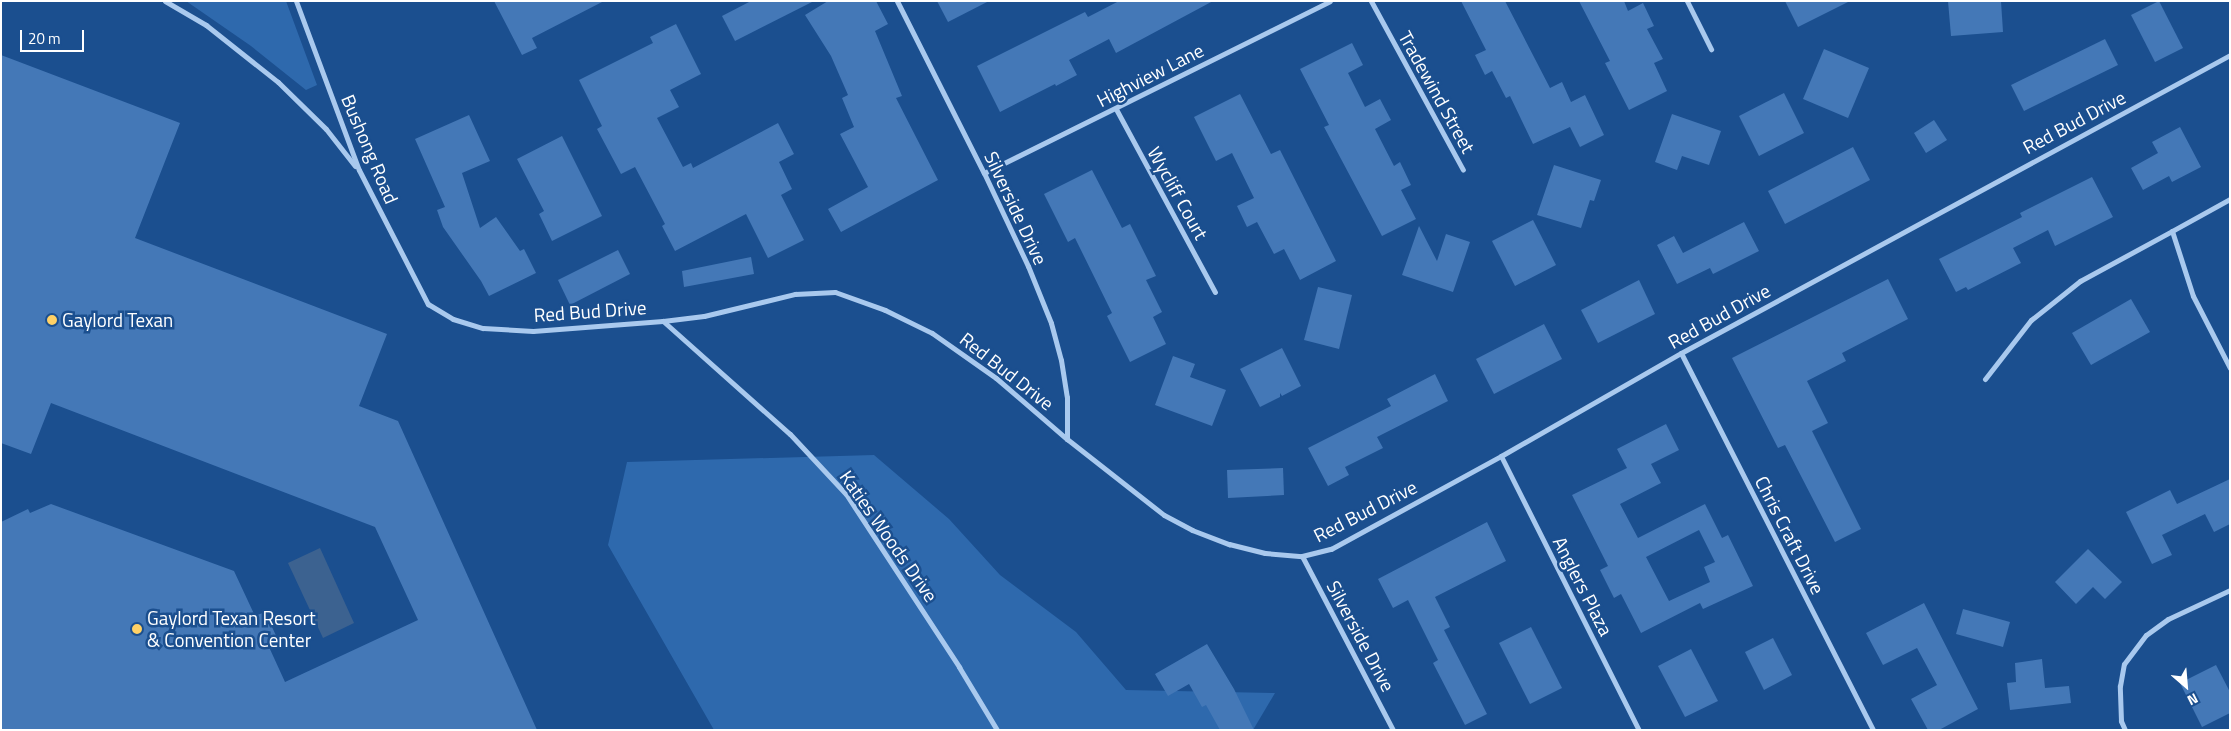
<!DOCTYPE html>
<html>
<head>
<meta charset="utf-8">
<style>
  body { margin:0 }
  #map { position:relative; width:2231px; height:731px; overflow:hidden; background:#1b4f8f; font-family:"Titillium Web",sans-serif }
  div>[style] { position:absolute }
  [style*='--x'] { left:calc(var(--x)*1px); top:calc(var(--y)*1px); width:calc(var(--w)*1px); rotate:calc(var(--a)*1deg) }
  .green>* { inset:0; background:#2e69ad }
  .water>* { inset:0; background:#3c6290 }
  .building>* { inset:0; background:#4478b7 }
  .minor>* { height:5px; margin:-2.5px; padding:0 2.5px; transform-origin:2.5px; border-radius:2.5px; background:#a9c9ee }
  .dots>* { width:14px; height:14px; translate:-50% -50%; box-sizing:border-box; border:2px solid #1b4f8f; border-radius:50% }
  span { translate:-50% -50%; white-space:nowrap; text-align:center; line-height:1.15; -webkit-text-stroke:5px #1b4f8f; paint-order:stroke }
  .street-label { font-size:19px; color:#fff }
  .poi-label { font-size:19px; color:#fff }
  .left { translate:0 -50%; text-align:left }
  .frame { position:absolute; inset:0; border:2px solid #fff; pointer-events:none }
  .north { position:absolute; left:2161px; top:661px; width:50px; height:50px; -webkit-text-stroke:4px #1b4f8f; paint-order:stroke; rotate:153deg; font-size:14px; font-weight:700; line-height:20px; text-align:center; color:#fff }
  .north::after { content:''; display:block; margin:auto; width:18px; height:22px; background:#fff; clip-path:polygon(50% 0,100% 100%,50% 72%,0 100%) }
  .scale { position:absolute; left:20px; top:30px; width:64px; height:22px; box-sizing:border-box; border:2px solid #fff; border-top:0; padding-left:6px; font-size:15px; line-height:18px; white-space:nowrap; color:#fff; -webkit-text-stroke:4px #1b4f8f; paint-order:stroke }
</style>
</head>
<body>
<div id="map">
  <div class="green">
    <i style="clip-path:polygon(186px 1px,286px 1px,317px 85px,306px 90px,251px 46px)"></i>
    <i style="clip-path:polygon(874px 455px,949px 519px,1000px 575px,1076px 632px,1126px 690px,1275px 693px,1253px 730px,714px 730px,608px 545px,627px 462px)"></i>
  </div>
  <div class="water">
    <i style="clip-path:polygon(320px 548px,354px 623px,323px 638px,288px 563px)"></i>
  </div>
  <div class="building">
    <i style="clip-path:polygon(494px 1px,604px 1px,532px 38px,537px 48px,522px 55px)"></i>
    <i style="clip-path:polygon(751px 1px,814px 1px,735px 41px,722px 16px)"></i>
    <i style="clip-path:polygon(828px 1px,876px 1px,888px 24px,875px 31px,902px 96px,896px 98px,938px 180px,841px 232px,828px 209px,868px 187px,840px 134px,854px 127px,842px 98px,848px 95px,831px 56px,805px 15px)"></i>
    <i style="clip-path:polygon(937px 1px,989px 1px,948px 22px)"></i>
    <i style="clip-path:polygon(1119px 1px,1213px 1px,1116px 53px,1109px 39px,1069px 60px,1077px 75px,1056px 86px,1055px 84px,1000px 112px,977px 66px,1085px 12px,1088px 17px)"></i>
    <i style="clip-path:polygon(1461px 1px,1505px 1px,1550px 88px,1562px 82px,1571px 102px,1585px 95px,1604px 135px,1580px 147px,1570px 127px,1533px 144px,1510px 96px,1506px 98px,1492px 71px,1485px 75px,1475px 55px,1486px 50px)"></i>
    <i style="clip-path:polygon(1579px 1px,1624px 1px,1628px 11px,1643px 3px,1654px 26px,1647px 29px,1663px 59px,1654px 63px,1667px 91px,1629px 110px,1605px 63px,1610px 61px)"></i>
    <i style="clip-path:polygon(1785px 1px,1850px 1px,1798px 27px)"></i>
    <i style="clip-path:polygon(1948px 1px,2001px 1px,2003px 32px,1951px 36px)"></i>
    <i style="clip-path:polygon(2159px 1px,2183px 48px,2155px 62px,2131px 15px)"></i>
    <i style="clip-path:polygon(676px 24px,701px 74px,670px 90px,679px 107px,657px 118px,683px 167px,691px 163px,693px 168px,778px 123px,794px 154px,779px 162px,792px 189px,781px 195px,804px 240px,768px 258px,746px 214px,675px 251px,662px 226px,665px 224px,635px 167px,621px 174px,597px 129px,602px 126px,579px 80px,653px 43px,650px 37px)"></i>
    <i style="clip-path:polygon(2105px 39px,2118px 65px,2024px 111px,2011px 85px)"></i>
    <i style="clip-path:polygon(1352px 43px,1363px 65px,1348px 73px,1365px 107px,1380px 99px,1391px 120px,1375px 129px,1394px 166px,1400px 162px,1411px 185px,1401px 190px,1416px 219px,1382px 236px,1324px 127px,1329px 125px,1300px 69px)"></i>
    <i style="clip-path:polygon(1824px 49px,1869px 68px,1848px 118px,1803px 99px)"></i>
    <i style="clip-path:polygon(1px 55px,180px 123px,135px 238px,387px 334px,359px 406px,398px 421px,537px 730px,1px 730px,1px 522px,28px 509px,30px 513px,51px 504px,234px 571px,255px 616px,265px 612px,279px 642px,269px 647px,285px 682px,418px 620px,375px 527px,51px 403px,31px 454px,1px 443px)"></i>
    <i style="clip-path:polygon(1784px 93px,1804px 133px,1759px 156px,1739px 116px)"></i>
    <i style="clip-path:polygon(1240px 94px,1271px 154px,1280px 150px,1336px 261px,1300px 280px,1284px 249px,1274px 254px,1257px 222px,1247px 227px,1237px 206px,1254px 198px,1232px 153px,1216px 161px,1194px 117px)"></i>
    <i style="clip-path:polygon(1672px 114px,1721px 131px,1709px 165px,1682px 156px,1677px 170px,1655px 162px)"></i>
    <i style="clip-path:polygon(469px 115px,490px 161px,462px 173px,480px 228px,496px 217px,520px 251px,524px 249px,536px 273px,489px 296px,481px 281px,443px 227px,437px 210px,445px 207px,415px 139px)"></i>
    <i style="clip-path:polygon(1934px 120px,1947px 140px,1926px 153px,1914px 133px)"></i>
    <i style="clip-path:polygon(2180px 127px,2201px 167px,2172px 182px,2169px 176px,2143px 190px,2131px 168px,2158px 153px,2152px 142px)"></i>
    <i style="clip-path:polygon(562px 136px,602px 216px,552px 241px,539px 214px,544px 211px,517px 159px)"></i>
    <i style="clip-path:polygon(1853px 147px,1870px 180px,1785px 224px,1768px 191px)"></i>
    <i style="clip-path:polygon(1554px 165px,1601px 180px,1594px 201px,1590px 200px,1581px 228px,1537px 215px)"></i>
    <i style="clip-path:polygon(1092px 170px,1122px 228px,1130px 224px,1156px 276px,1146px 280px,1162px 312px,1153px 317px,1166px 344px,1130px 362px,1107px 316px,1112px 313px,1075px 238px,1068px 242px,1044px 194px)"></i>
    <i style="clip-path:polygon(2092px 177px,2113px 217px,2055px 246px,2048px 230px,2013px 248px,2021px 263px,1968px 290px,1966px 287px,1956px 292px,1939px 259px,2022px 217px,2020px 213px)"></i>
    <i style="clip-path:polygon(1533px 220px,1556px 265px,1515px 286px,1492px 241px)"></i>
    <i style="clip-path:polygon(1744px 222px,1759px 251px,1713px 274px,1710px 268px,1677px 284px,1657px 245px,1674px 236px,1683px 253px)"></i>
    <i style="clip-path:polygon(1419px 226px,1437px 261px,1446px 234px,1470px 242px,1453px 292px,1402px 275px)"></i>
    <i style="clip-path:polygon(618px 250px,630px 274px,570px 305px,558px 280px)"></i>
    <i style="clip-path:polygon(751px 257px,754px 274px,684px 287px,682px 271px)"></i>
    <i style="clip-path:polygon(1888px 279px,1908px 319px,1842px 353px,1846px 361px,1807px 381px,1828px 423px,1812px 431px,1861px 529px,1835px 542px,1785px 445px,1778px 448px,1732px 358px)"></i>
    <i style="clip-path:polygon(1639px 280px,1655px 314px,1598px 343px,1581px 310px)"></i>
    <i style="clip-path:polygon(1318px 287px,1352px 295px,1339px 349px,1304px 340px)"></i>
    <i style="clip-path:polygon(2131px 299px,2150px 332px,2091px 365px,2072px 333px)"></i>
    <i style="clip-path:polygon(1544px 324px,1562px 359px,1494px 394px,1476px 359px)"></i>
    <i style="clip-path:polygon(1282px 348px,1301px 386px,1282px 396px,1280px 393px,1280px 397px,1260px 407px,1240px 369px)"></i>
    <i style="clip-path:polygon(1173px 356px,1195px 364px,1190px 377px,1226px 390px,1212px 426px,1155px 405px)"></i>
    <i style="clip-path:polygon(1435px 374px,1448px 401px,1377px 437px,1383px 448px,1345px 467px,1349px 475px,1328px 486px,1308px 448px,1391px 406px,1387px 399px)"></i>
    <i style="clip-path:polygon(evenodd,1666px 424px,1679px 450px,1651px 464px,1661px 483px,1620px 504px,1638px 538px,1705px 504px,1722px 538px,1728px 535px,1753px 586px,1703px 609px,1700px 603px,1641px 633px,1621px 594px,1614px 598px,1600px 570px,1608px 566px,1572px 495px,1627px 468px,1617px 449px,1666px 424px,1699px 530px,1715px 562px,1704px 567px,1710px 582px,1669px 601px,1646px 557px,1699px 530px)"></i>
    <i style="clip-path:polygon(1283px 468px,1284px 495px,1228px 498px,1227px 470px)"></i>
    <i style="clip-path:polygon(2230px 479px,2230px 524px,2214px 532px,2205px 514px,2162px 535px,2172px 555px,2152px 564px,2126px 512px,2170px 490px,2177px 504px)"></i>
    <i style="clip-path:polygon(1487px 522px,1506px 561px,1435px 597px,1450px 627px,1444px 630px,1487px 714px,1465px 725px,1433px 663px,1438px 660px,1408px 600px,1393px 608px,1378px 579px)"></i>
    <i style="clip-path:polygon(2088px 549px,2122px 582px,2105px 599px,2093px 587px,2076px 604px,2055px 582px)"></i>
    <i style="clip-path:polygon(1924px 603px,1978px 709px,1939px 730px,1928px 730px,1911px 699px,1937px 685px,1917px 648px,1883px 665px,1866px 633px)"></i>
    <i style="clip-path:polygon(1963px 609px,2010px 622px,2003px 647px,1956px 634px)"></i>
    <i style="clip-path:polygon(1531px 627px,1562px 688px,1530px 704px,1499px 643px)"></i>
    <i style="clip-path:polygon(1773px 638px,1792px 675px,1764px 690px,1745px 652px)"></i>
    <i style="clip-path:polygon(1207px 644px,1234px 689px,1254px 730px,1220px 730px,1206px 705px,1202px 707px,1189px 684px,1168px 696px,1155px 674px)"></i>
    <i style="clip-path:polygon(1691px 649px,1718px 701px,1685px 717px,1658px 666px)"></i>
    <i style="clip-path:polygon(2042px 659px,2045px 688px,2069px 686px,2071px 703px,2010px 710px,2007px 683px,2016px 682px,2015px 663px)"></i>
    <i style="clip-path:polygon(2216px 665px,2230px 692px,2230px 713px,2202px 727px,2180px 683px)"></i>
  </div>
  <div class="minor">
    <i style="--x:165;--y:1;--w:48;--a:30.3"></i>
    <i style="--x:206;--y:25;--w:92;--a:38.4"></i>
    <i style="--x:278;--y:82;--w:67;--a:44.4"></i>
    <i style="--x:326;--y:129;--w:47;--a:51.9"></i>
    <i style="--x:296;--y:1;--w:180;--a:69.6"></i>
    <i style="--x:359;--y:170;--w:151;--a:62.8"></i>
    <i style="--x:428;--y:304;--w:29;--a:31"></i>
    <i style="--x:453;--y:319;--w:31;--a:17"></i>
    <i style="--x:483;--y:328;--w:50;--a:3.4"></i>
    <i style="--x:533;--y:331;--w:130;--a:-4.4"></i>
    <i style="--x:663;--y:321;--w:41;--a:-7"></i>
    <i style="--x:704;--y:316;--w:94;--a:-13.6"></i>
    <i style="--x:795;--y:294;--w:40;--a:-2.9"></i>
    <i style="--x:835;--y:292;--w:53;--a:19.8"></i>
    <i style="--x:885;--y:310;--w:52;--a:26.1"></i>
    <i style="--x:932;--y:333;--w:78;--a:35.1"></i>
    <i style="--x:996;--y:378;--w:94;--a:40.7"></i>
    <i style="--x:1067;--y:439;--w:123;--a:38.1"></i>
    <i style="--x:1164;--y:515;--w:32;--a:28"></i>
    <i style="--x:1192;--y:530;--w:40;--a:21"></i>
    <i style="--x:1229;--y:544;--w:37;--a:14"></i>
    <i style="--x:1265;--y:553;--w:37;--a:5"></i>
    <i style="--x:1302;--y:556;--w:30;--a:-14"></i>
    <i style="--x:1331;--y:549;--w:194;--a:-28.7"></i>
    <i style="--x:1501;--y:456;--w:207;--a:-29.8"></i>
    <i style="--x:1681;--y:353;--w:625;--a:-28.49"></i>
    <i style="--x:897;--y:1;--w:193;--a:63.2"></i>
    <i style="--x:984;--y:173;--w:103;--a:64.7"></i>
    <i style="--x:1028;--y:266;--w:61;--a:68"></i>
    <i style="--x:1051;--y:323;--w:38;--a:75"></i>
    <i style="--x:1061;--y:360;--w:37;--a:81"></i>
    <i style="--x:1067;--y:397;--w:42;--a:90"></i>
    <i style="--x:1371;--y:1;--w:192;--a:61.4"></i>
    <i style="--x:1687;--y:1;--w:54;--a:63.4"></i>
    <i style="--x:1116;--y:109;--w:208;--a:61.6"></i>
    <i style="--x:984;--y:173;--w:386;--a:-26.4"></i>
    <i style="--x:2230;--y:199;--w:66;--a:151.1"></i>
    <i style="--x:2172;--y:231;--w:68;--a:72.1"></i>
    <i style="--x:2193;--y:296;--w:81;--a:62.8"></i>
    <i style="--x:663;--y:321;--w:170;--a:41.7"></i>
    <i style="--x:790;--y:434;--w:82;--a:47"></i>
    <i style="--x:846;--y:494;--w:207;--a:56.8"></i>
    <i style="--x:959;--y:667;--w:74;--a:58.9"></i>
    <i style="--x:1681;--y:353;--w:423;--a:63"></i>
    <i style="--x:1985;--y:379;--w:75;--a:-52.1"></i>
    <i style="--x:2031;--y:320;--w:63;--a:-38.5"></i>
    <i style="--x:2080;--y:281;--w:105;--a:-28.5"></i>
    <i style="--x:1501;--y:456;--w:307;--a:63.3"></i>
    <i style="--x:1302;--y:556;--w:196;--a:62.4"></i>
    <i style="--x:2125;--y:730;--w:10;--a:-114"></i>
    <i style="--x:2121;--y:721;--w:35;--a:-92"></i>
    <i style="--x:2120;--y:686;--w:22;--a:-80"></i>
    <i style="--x:2124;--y:664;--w:36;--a:-53"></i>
    <i style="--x:2146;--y:635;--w:27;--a:-36"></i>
    <i style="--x:2168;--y:619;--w:68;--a:-25.1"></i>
  </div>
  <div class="dots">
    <i style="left:52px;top:320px;background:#ffd166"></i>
    <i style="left:137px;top:629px;background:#ffd166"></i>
  </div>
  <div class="street-label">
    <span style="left:1150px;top:75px;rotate:-27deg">Highview Lane</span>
    <span style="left:1437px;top:92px;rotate:61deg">Tradewind Street</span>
    <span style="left:2074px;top:122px;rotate:-28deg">Red Bud Drive</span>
    <span style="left:370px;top:149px;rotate:67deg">Bushong Road</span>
    <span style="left:1178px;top:193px;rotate:61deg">Wycliff Court</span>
    <span style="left:1016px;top:208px;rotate:65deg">Silverside Drive</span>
    <span style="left:590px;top:311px;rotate:-4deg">Red Bud Drive</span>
    <span style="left:1719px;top:316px;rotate:-29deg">Red Bud Drive</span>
    <span style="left:1007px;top:371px;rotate:38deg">Red Bud Drive</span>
    <span style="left:1365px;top:511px;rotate:-27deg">Red Bud Drive</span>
    <span style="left:1790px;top:535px;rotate:63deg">Chris Craft Drive</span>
    <span style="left:889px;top:536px;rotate:55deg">Katies Woods Drive</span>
    <span style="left:1583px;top:586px;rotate:63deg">Anglers Plaza</span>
    <span style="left:1361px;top:636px;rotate:62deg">Silverside Drive</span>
  </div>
  <div class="poi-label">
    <span class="left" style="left:62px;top:320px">Gaylord Texan</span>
    <span class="left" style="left:147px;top:629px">Gaylord Texan Resort<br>&amp; Convention Center</span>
  </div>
  <div class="frame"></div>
  <div class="north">N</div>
  <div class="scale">20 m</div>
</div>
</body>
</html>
